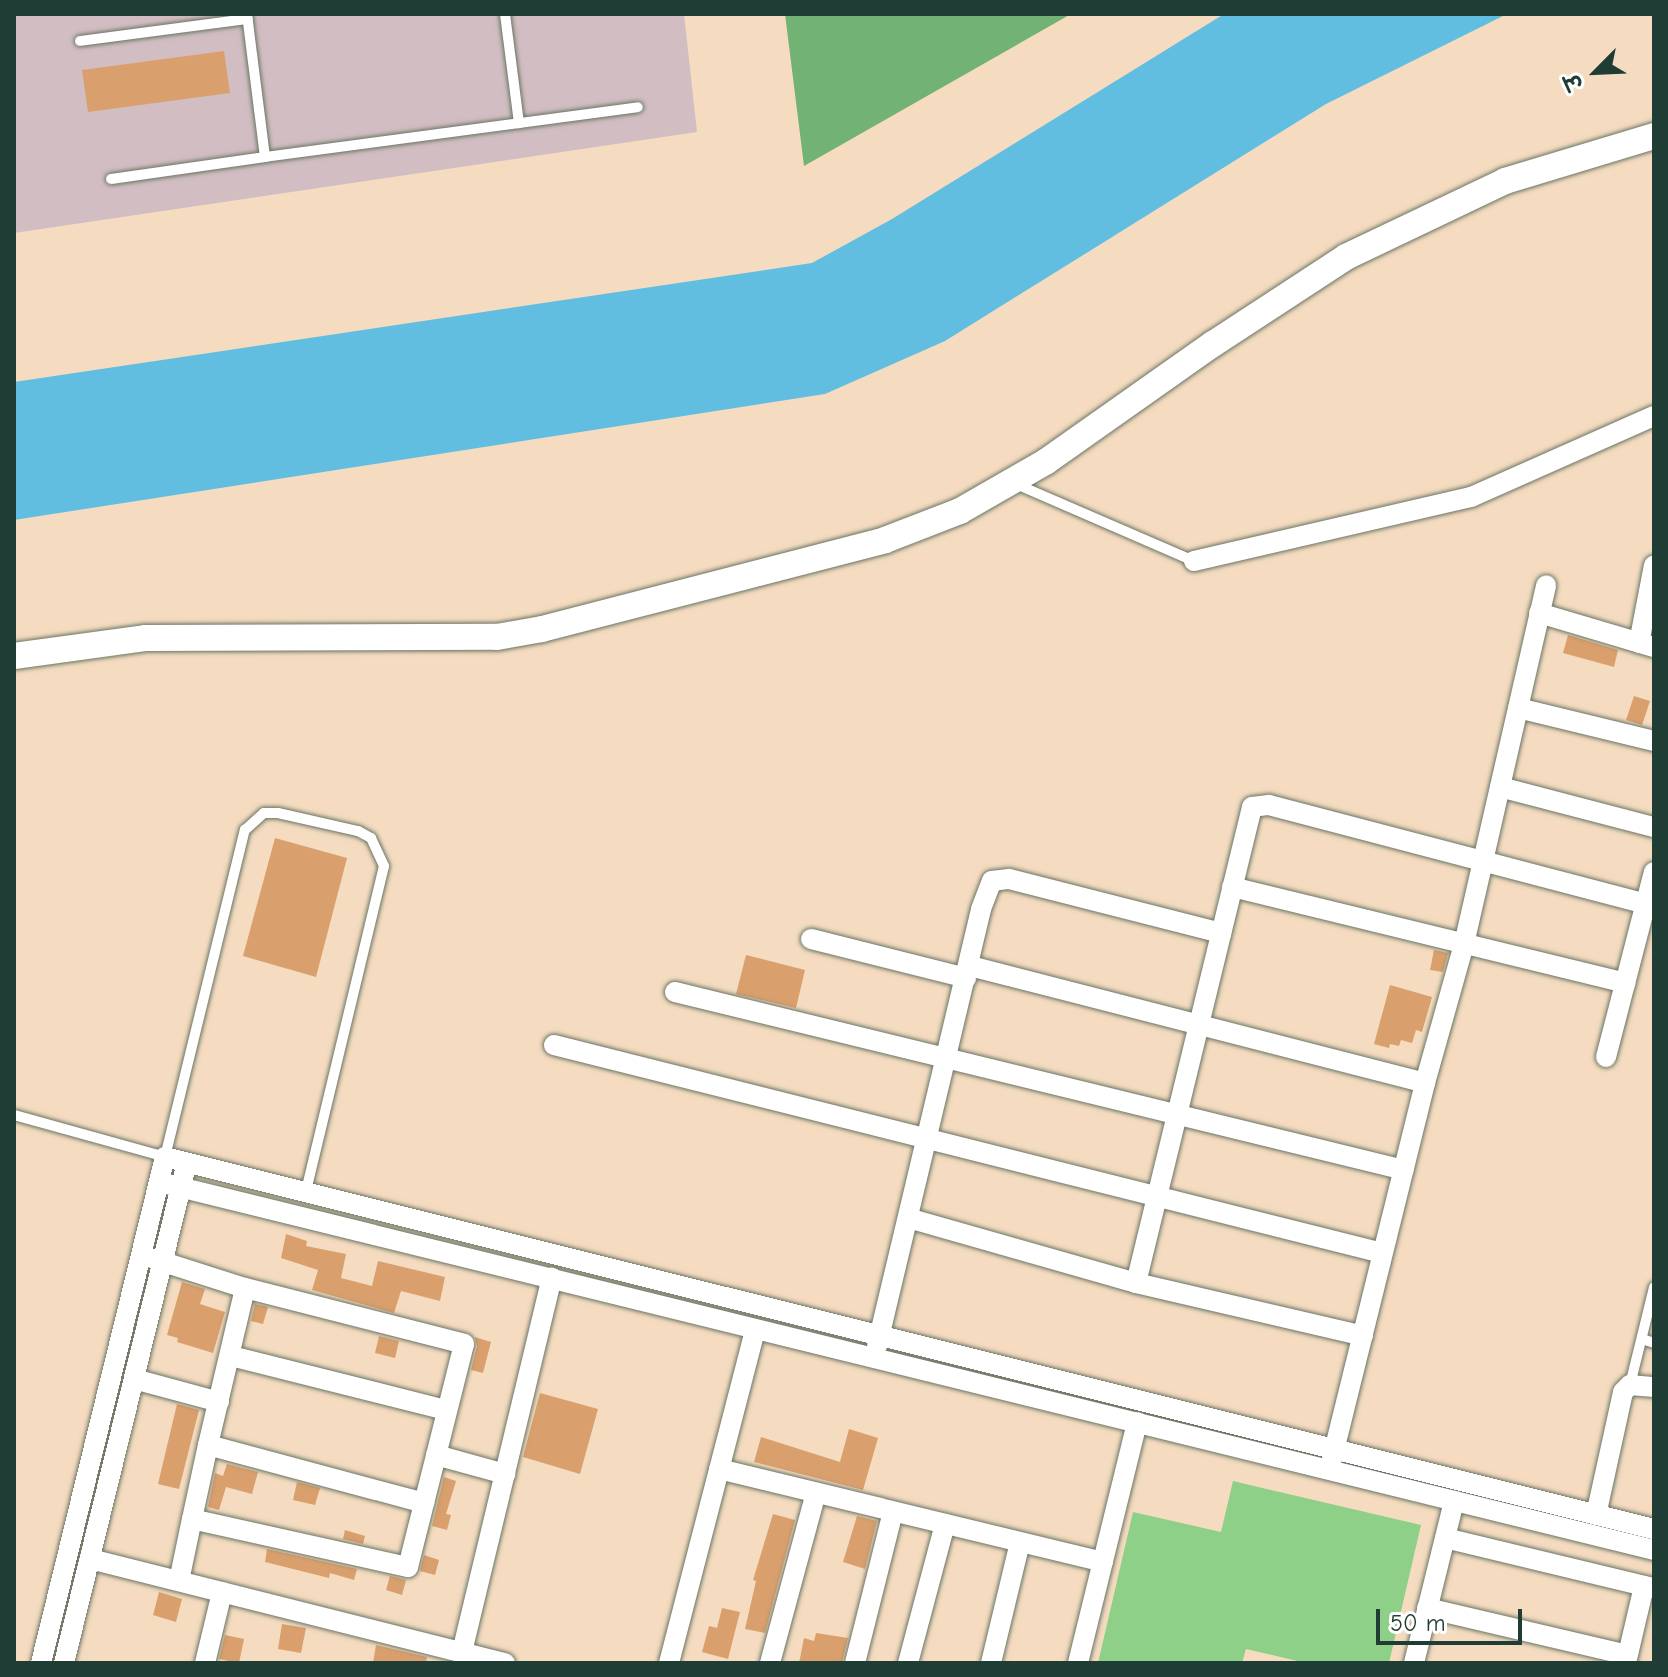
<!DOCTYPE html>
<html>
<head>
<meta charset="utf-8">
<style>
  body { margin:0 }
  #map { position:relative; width:1668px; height:1677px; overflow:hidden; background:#f5dcc0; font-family:"Comic Neue","Playpen Sans Deva",sans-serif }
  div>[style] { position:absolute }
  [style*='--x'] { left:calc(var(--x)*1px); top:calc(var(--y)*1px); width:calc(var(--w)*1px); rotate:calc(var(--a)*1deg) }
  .industrial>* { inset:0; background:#d2bec2 }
  .green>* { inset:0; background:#8ed087 }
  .forest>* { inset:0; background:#72b274 }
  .water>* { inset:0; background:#62bee0 }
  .building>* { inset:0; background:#d9a06d }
  .roads { filter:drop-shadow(0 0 2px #6a7565) drop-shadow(0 0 2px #6a7565) }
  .service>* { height:10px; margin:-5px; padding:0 5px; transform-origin:5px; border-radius:5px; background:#fff }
  .minor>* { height:20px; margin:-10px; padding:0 10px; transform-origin:10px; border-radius:10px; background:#fff }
  .tertiary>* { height:26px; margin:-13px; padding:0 13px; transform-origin:13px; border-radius:13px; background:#fff }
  span { translate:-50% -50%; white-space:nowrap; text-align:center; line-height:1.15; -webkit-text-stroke:6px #fff; paint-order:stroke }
  .frame { position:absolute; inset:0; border:16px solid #1f3d34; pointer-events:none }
  .north { position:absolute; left:1556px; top:32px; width:80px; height:80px; -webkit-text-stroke:6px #fff; paint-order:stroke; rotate:246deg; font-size:22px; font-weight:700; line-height:32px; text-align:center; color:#1f3d34 }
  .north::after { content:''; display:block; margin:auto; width:28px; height:36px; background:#1f3d34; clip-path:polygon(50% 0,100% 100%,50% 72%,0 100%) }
  .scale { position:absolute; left:1376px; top:1609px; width:146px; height:36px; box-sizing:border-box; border:4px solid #1f3d34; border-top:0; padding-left:10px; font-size:24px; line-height:28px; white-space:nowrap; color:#1f3d34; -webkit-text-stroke:6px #fff; paint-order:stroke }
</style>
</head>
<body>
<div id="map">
  <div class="industrial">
    <i style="clip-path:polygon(14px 14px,684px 14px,697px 132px,14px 233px)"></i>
  </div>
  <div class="green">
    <i style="clip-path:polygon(1233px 1481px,1421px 1525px,1389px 1663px,1306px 1663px,1246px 1649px,1242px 1663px,1098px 1663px,1133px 1512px,1221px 1532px)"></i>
  </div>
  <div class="forest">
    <i style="clip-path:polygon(785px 14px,1071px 14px,804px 166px)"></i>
  </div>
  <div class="water">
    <i style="clip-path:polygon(1224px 14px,1507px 14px,1326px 104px,945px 341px,825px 394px,14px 520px,14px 382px,812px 263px,892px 219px)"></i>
  </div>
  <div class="building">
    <i style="clip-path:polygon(224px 51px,230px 93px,88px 112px,82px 70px)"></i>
    <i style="clip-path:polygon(1568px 635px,1618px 650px,1614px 667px,1563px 653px)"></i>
    <i style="clip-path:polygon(1634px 696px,1650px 701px,1642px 725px,1626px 720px)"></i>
    <i style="clip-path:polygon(275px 838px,347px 858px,316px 977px,243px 956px)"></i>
    <i style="clip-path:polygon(1434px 950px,1448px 953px,1443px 972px,1430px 970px)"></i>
    <i style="clip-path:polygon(746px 955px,805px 970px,796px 1008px,736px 994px)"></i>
    <i style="clip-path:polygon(1390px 985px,1432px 997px,1422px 1032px,1416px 1030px,1412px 1043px,1401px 1040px,1399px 1046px,1390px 1044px,1389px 1048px,1374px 1044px)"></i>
    <i style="clip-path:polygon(286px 1234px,307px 1241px,306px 1246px,346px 1254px,341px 1278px,372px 1286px,378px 1261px,445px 1277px,440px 1301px,401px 1291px,394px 1313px,312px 1290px,318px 1270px,281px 1258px)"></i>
    <i style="clip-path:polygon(182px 1282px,205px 1289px,200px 1304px,225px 1312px,213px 1353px,177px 1342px,178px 1338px,167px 1335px)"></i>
    <i style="clip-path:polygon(255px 1304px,268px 1307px,263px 1324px,251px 1321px)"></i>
    <i style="clip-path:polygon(379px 1336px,399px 1341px,395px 1358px,375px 1353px)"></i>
    <i style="clip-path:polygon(475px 1337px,491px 1342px,483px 1373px,471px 1370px,477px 1346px)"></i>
    <i style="clip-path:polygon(540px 1393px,598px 1409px,580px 1474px,523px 1457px)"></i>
    <i style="clip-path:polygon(177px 1404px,199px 1410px,179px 1489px,158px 1484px)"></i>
    <i style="clip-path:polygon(849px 1429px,878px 1438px,863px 1490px,754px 1462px,761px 1437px,840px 1462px)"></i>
    <i style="clip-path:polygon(227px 1464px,258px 1472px,252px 1494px,226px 1487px,219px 1510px,208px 1507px,215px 1473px,223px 1476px)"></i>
    <i style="clip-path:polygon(444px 1477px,456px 1481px,446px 1514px,451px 1515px,447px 1530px,432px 1526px)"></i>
    <i style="clip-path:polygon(297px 1482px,320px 1488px,315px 1505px,293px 1500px)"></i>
    <i style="clip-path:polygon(773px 1514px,795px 1520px,765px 1633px,745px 1629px,756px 1581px,753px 1580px)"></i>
    <i style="clip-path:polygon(857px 1516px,877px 1521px,865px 1569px,843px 1562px)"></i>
    <i style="clip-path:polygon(345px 1530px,365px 1536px,363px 1544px,343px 1539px)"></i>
    <i style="clip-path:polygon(267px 1549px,357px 1569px,354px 1580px,330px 1573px,329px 1578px,265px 1562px)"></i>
    <i style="clip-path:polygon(424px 1555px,439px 1560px,435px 1575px,420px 1571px)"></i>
    <i style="clip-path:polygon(390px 1576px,406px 1580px,402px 1595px,386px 1590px)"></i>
    <i style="clip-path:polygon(159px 1592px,182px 1599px,176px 1622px,153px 1615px)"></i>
    <i style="clip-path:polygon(722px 1608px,740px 1612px,728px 1659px,702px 1652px,709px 1626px,717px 1628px)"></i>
    <i style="clip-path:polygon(282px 1624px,306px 1628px,301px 1653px,278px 1649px)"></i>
    <i style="clip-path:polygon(816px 1633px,848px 1638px,842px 1663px,799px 1663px,804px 1638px,814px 1641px)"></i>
    <i style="clip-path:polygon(225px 1635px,244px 1639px,239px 1663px,219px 1659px)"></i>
    <i style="clip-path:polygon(376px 1645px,427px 1657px,426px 1663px,373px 1663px)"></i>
  </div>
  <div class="roads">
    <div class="service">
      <i style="--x:505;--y:14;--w:110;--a:82.7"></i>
      <i style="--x:80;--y:41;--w:169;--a:-7.5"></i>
      <i style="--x:265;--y:157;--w:376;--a:-7.6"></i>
      <i style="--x:111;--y:179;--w:156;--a:-8.1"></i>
      <i style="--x:265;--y:157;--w:144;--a:-97.2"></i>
      <i style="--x:1016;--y:484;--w:194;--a:23.4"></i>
      <i style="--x:14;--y:1115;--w:157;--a:15.5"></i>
      <i style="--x:165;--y:1157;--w:337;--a:-76.3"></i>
      <i style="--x:245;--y:830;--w:25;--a:-42"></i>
      <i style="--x:264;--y:813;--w:14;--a:0"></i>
      <i style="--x:278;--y:813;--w:82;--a:12.7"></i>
      <i style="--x:358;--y:831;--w:15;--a:28"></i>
      <i style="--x:371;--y:838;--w:31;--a:65"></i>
      <i style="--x:384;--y:866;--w:335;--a:103.5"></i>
      <i style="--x:1642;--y:1339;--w:13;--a:18"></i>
      <i style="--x:1630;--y:1385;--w:101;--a:-76.2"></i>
    </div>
    <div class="minor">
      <i style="--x:1194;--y:561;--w:284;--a:-13"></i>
      <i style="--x:1471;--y:497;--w:200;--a:-23.9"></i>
      <i style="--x:1539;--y:613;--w:120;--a:16.5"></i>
      <i style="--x:1639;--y:643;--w:79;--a:-79.1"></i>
      <i style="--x:1518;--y:708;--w:140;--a:13.6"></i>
      <i style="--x:1500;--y:787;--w:159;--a:14.6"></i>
      <i style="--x:1232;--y:887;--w:405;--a:13.7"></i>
      <i style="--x:811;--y:939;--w:160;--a:14.1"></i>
      <i style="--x:970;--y:966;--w:470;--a:14.4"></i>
      <i style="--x:675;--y:992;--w:750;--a:13.72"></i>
      <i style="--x:554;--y:1045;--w:854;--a:14.1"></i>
      <i style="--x:1606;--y:1057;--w:191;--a:-75.5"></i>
      <i style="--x:159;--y:1182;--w:1540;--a:13.83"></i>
      <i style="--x:908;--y:1218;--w:237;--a:15.9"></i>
      <i style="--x:1136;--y:1283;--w:233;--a:13.1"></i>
      <i style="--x:154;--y:1259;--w:96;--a:17.7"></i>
      <i style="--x:1136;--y:1283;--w:490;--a:-76.3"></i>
      <i style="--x:1252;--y:807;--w:17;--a:-7"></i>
      <i style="--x:1269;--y:805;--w:390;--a:14.7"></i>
      <i style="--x:877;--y:1346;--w:449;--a:-76.6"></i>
      <i style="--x:981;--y:909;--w:30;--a:-69"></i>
      <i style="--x:992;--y:881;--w:17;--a:-7"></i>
      <i style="--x:1009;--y:879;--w:219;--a:14.3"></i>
      <i style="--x:231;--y:1356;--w:222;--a:14.1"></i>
      <i style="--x:134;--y:1379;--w:88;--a:15.1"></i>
      <i style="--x:208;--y:1445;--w:224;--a:15"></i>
      <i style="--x:436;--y:1455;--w:72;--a:15.4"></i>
      <i style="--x:1332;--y:1459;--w:387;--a:-76.1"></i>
      <i style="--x:1425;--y:1083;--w:144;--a:-74.3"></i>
      <i style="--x:1464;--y:944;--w:368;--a:-77.1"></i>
      <i style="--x:719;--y:1469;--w:395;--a:13.6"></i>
      <i style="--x:1596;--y:1515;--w:126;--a:-77.6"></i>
      <i style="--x:1623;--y:1392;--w:10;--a:-45"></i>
      <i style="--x:1630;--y:1385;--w:24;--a:5"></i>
      <i style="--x:1445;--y:1538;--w:215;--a:13.5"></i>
      <i style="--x:90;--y:1559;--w:428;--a:14.1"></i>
      <i style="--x:179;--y:1581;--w:63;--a:-78.2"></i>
      <i style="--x:192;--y:1519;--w:76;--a:-77.8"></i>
      <i style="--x:208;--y:1445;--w:161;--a:-76.7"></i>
      <i style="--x:245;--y:1288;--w:226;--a:14.3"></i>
      <i style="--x:464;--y:1344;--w:230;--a:104.1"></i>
      <i style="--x:408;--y:1567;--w:221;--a:-167.5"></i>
      <i style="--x:1427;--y:1608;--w:206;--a:13.2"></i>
      <i style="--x:462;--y:1652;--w:385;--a:-76.5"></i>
      <i style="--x:41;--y:1663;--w:521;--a:-76.23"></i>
      <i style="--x:165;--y:1157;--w:1535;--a:14.03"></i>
      <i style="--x:64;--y:1663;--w:504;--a:-76.21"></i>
      <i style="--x:205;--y:1663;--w:73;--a:-76.5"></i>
      <i style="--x:669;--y:1663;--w:344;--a:-75.5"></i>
      <i style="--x:770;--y:1663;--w:176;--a:-74.9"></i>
      <i style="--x:855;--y:1663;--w:156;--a:-75.9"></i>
      <i style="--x:908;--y:1663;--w:144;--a:-75.1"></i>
      <i style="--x:991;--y:1663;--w:124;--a:-76.5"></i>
      <i style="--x:1078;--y:1663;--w:248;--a:-76.2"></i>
      <i style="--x:1414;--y:1663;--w:167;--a:-76.1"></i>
      <i style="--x:1626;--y:1663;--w:79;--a:-76.8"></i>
    </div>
    <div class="tertiary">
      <i style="--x:14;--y:656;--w:132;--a:-7.8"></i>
      <i style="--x:145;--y:638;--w:352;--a:-0.2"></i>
      <i style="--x:497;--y:637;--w:46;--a:-10.1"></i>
      <i style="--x:542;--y:629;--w:354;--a:-14.5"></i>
      <i style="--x:885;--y:540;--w:80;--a:-21.1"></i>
      <i style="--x:960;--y:511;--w:100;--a:-29.9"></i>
      <i style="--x:1047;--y:461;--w:203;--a:-35.2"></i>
      <i style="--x:1213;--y:344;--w:159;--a:-33.2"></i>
      <i style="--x:1346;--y:257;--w:176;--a:-25.5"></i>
      <i style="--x:1505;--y:181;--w:156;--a:-16.8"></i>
    </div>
  </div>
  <div class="frame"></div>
  <div class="north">उ</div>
  <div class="scale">50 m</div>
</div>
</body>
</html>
